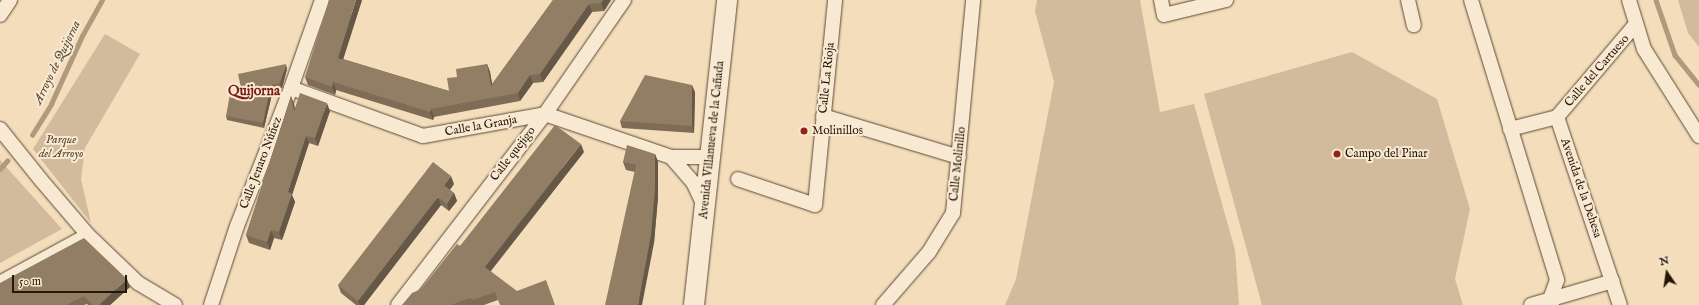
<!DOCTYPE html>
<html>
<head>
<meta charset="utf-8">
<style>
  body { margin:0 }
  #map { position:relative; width:1699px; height:305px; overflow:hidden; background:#f4ddbb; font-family:"IM FELL English",serif }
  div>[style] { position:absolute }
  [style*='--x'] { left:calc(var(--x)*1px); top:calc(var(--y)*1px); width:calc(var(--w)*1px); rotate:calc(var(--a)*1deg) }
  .green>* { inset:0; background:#d1bb9c }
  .stream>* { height:4.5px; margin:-2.25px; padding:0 2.25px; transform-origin:2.25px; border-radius:2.25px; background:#af9a7e }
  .roads { filter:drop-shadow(0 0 1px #5b4834) drop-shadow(0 0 1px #5b4834) }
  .street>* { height:14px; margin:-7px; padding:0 7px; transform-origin:7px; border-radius:7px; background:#f8e9d3 }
  .secondary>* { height:20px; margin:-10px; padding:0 10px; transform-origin:10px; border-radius:10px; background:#f8e9d3 }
  .wall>* { inset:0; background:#7e6c57 }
  .shaded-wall>* { inset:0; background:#665847 }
  .building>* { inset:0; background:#927e65 }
  .dots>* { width:11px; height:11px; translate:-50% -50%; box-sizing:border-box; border:2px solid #f8e9d3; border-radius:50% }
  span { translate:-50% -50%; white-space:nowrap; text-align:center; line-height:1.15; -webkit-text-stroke:4px #f8e9d3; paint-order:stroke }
  .street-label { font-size:12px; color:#281707 }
  .poi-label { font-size:12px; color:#281707 }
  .left { translate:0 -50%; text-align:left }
  .park-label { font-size:12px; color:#5b4834; font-style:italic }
  .water-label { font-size:13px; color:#5e4b37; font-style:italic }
  .quarter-label { font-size:14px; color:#7a1f14; font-weight:700 }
  .north { position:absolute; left:1647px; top:253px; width:40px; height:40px; -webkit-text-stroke:3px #f8e9d3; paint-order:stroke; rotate:347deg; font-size:11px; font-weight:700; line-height:16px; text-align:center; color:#281707 }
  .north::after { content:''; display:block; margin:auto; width:14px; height:18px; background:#281707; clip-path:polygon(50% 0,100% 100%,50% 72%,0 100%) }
  .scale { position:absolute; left:12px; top:275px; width:115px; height:18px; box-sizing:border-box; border:2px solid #281707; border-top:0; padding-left:5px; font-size:12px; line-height:14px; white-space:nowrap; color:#281707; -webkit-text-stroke:3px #f8e9d3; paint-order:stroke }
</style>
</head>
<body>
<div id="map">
  <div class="green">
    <i style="clip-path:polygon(1037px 0,1140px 0,1160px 112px,1194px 104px,1235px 250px,1239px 305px,1005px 305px,1016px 279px,1054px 82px,1035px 11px)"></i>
    <i style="clip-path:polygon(1678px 0,1699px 0,1699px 47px,1688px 33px)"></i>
    <i style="clip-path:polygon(105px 34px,140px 54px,85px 148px,81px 179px,91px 223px,33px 149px)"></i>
    <i style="clip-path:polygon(1352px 52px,1437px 99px,1470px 209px,1455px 279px,1463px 305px,1262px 305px,1204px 94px)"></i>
    <i style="clip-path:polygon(0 160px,62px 229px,0 263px)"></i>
  </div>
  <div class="stream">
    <i style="--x:1656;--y:0;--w:58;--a:70.9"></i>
    <i style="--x:1675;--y:55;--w:38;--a:51"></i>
    <i style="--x:32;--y:135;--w:36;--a:-58"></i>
    <i style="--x:51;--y:104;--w:75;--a:-65.5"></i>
    <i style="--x:82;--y:36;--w:41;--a:-60.9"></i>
    <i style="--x:0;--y:169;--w:11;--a:-49"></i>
  </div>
  <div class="roads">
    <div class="street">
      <i style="--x:1161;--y:0;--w:15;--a:79"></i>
      <i style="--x:1164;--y:15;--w:64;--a:-13.6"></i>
      <i style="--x:1408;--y:0;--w:26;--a:77"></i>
      <i style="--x:1471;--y:0;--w:293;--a:72.9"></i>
      <i style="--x:1557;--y:280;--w:20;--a:110"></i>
      <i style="--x:1550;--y:299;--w:6;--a:72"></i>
      <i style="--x:1629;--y:0;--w:51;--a:73"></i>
      <i style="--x:1644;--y:49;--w:103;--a:57.7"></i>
      <i style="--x:0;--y:15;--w:18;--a:-56"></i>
      <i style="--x:291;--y:88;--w:140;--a:20"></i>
      <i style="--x:423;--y:136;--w:124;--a:-10.2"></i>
      <i style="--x:545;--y:114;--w:133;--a:18.8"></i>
      <i style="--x:671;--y:157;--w:39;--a:0"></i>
      <i style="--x:823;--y:116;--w:142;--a:16.8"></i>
      <i style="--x:1557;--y:117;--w:198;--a:71.5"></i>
      <i style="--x:1557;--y:117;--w:122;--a:-49.7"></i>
      <i style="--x:0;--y:129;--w:65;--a:51.2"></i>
      <i style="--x:41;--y:180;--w:72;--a:49.5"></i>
      <i style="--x:88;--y:235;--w:69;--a:43.8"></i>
      <i style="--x:138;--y:283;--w:43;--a:30.7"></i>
      <i style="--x:1510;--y:129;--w:49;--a:-14.3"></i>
      <i style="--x:671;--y:157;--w:33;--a:49"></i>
      <i style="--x:693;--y:182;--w:26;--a:65"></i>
      <i style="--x:738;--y:179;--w:81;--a:18.7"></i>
      <i style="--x:815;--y:205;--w:206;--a:-84.4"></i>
      <i style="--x:0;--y:283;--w:100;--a:-28.6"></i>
      <i style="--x:211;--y:305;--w:83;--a:-71.8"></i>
      <i style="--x:237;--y:226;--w:148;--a:-68.6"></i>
      <i style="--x:291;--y:88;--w:93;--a:-70.6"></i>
      <i style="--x:398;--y:305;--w:241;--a:-52.4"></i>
      <i style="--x:545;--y:114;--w:139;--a:-55.3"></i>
      <i style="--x:883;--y:305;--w:70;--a:-49"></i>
      <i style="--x:929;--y:252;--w:46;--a:-58.4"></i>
      <i style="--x:953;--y:213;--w:214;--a:-84.6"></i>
      <i style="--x:1531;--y:305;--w:85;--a:-16.3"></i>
    </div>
    <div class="secondary">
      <i style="--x:694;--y:305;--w:307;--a:-83.8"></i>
    </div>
  </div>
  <div class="wall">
    <i style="clip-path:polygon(362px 0,343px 59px,449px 91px,457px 77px,487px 64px,490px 72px,492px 84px,553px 0,611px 0,604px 11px,592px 12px,543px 82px,533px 83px,520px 101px,434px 117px,433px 120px,336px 90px,335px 95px,308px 85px,305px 77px)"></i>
    <i style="clip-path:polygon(287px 69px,282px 88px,273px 90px,264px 128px,227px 120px,226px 116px)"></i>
    <i style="clip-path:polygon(695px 92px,694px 133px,622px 128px,620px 121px)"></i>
    <i style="clip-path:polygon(291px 96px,295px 109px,330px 111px,318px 146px,309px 143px,292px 195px,295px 202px,282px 240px,274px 238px,270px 250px,249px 243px,246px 235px)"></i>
    <i style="clip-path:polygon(584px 152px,491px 271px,498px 300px,484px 305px,402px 305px,421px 289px,460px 246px)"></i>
    <i style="clip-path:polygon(655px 154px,658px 162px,658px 197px,654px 243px,635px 172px,626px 170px,623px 162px)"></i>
    <i style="clip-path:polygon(454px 184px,450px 190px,454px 193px,457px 201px,449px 211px,441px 205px,364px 305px,356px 305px,341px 293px,338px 285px)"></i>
    <i style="clip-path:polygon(130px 287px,110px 305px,88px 305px,87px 304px,84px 305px,0 305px)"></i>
  </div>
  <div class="shaded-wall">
    <i style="clip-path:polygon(356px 0,362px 0,341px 66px,338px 58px)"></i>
    <i style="clip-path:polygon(603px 0,611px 0,604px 11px,601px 3px)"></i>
    <i style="clip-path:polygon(589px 4px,592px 12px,543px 82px,540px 74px)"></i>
    <i style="clip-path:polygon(286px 64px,287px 69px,282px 88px,280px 83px)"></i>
    <i style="clip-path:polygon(487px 64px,490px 72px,494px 94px,491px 86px)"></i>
    <i style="clip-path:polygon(530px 75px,533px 83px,520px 101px,518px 93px)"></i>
    <i style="clip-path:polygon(333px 82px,336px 90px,335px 95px,332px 87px)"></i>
    <i style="clip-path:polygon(271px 85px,273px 90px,264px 128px,263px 123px)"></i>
    <i style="clip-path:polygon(692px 85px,695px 92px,694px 133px,692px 126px)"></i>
    <i style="clip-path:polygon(291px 96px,294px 104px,297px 119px,294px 111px)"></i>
    <i style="clip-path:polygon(327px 103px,330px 111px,318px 146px,315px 138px)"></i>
    <i style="clip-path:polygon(431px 109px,434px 117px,433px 120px,430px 112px)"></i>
    <i style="clip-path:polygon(306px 136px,309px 143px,292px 195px,295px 202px,282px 240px,279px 232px,288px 192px)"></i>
    <i style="clip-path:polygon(581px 144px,584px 152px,488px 274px,485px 267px)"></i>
    <i style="clip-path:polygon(655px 154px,658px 162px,658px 197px,654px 243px,642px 305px,638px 305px)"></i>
    <i style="clip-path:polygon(451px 176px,454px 184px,447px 193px,444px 185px)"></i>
    <i style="clip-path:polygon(454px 193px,457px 201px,449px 211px,447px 204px)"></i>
    <i style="clip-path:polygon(438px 197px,441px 205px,364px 305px,360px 305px,358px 301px)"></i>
    <i style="clip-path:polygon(271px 230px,274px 238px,270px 250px,267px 242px)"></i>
    <i style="clip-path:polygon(127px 279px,130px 287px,110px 305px,99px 305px)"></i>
  </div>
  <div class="building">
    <i style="clip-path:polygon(329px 0,356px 0,338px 58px,449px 91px,447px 78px,457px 77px,456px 69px,487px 64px,491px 86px,553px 0,603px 0,601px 3px,589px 4px,540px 74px,530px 75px,518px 93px,431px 109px,430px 112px,333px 82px,332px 87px,305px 77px)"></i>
    <i style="clip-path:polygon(286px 64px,280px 83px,271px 85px,263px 123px,226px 116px,230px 94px,243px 97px,238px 74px)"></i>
    <i style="clip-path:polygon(645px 75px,692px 85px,692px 126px,620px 121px)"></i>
    <i style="clip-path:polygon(300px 93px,327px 103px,315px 138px,306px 136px,288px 192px,292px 194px,279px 232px,271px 230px,267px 242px,246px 235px,291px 96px,294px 111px)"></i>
    <i style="clip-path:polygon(555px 125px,581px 144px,485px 267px,517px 291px,546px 280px,555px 305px,500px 305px,495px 292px,473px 300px,470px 298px,451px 305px,402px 305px,412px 293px,421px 289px,457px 244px,460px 246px)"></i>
    <i style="clip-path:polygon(627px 145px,655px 154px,655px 189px,651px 235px,638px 305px,605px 305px,636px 165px,623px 162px)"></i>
    <i style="clip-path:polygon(433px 162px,451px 176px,444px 185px,454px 193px,447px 204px,438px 197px,358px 301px,338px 285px)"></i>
    <i style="clip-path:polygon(84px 238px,127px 279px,99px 305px,93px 305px,84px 296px,66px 305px,0 305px,0 283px)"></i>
  </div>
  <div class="dots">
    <i style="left:804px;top:131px;background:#8f2418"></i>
    <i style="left:1337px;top:154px;background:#8f2418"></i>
  </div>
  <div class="street-label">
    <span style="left:1597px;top:71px;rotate:-49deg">Calle del Cartueso</span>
    <span style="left:827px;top:78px;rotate:-84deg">Calle La Rioja</span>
    <span style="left:481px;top:126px;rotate:-10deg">Calle la Granja</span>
    <span style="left:712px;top:140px;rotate:-84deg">Avenida Villanueva de la Cañada</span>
    <span style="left:513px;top:154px;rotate:-52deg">Calle quejigo</span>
    <span style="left:261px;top:163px;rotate:-69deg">Calle Jenaro Núñez</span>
    <span style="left:958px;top:164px;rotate:-84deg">Calle Molinillo</span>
    <span style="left:1581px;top:188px;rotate:71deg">Avenida de la Dehesa</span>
  </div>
  <div class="poi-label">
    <span class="left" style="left:812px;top:131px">Molinillos</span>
    <span class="left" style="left:1345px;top:154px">Campo del Pinar</span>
  </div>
  <div class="park-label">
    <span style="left:61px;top:147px">Parque<br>del Arroyo</span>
  </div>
  <div class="water-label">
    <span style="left:58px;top:63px;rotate:-64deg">Arroyo de Quijorna</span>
  </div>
  <div class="quarter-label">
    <span style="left:254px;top:91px">Quijorna</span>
  </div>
  <div class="north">N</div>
  <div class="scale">50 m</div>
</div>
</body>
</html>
